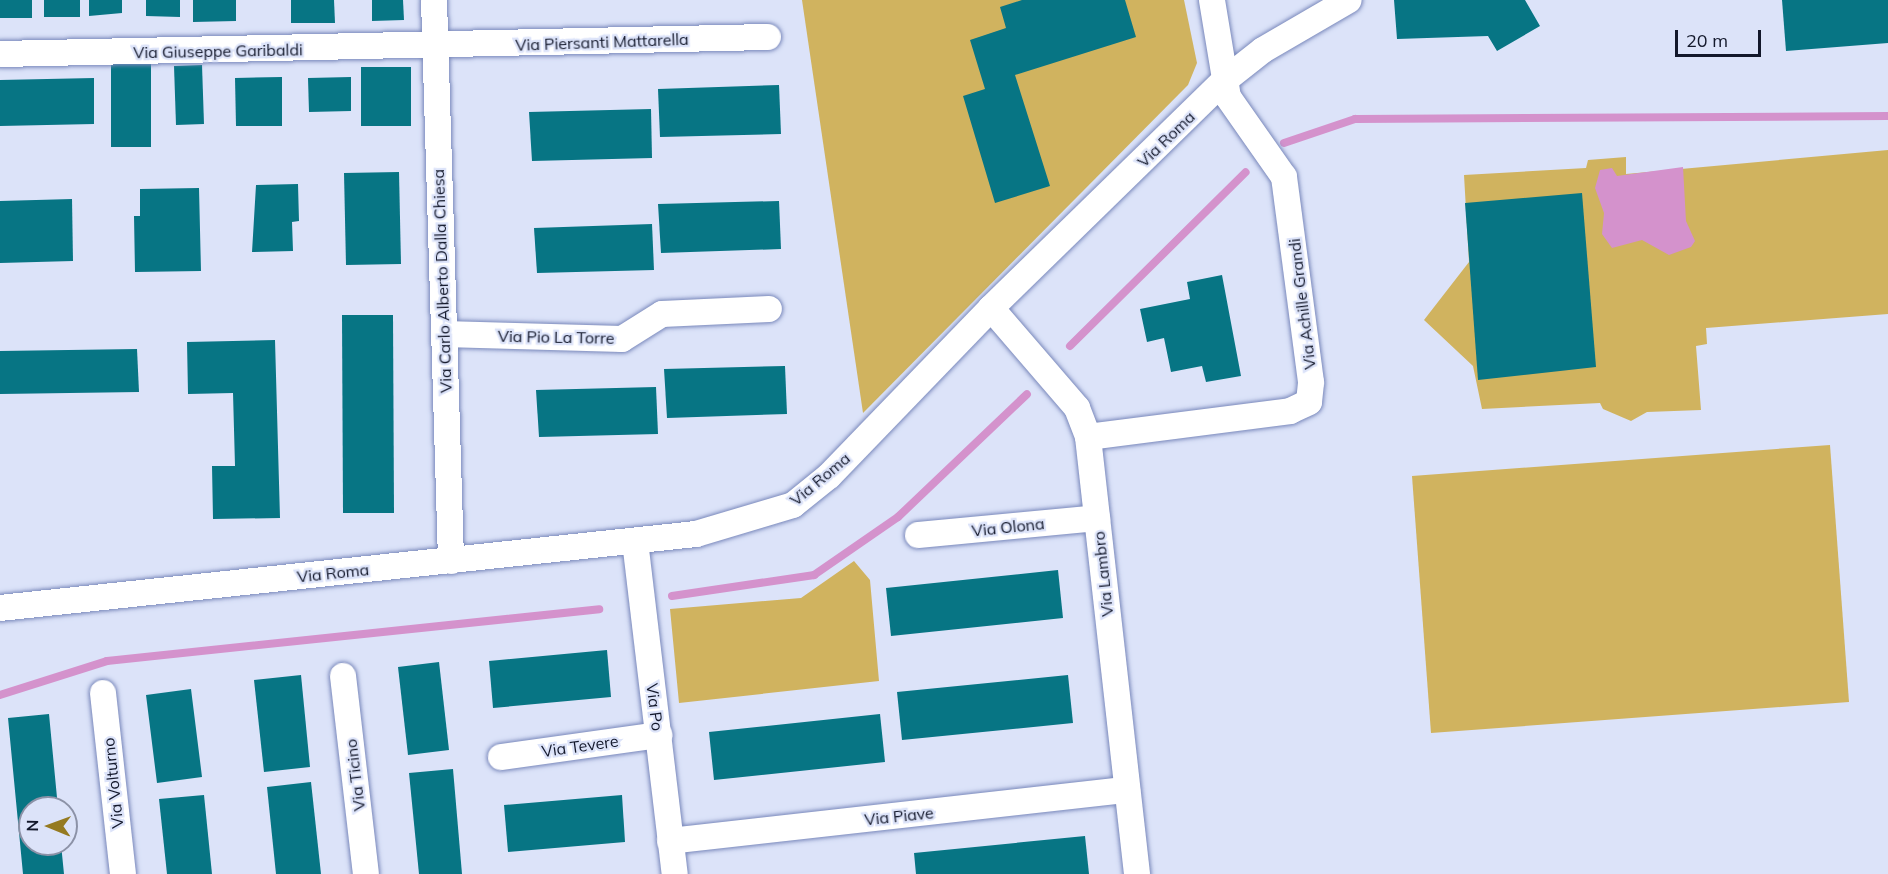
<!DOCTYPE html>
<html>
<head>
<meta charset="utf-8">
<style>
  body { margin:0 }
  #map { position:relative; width:1888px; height:874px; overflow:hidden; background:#dce3f9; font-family:Mulish,sans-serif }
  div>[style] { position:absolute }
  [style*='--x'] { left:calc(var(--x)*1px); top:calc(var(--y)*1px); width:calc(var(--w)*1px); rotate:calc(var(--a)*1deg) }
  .green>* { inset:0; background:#d0b35f }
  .water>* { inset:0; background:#d492cc }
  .stream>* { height:8px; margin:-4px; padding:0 4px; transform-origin:4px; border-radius:4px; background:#d492cc }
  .building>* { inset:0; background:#077584 }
  .roads { filter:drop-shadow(0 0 2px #7988bb) drop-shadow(0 0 2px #7988bb) }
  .street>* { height:26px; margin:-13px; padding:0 13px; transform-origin:13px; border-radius:13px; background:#fff }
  span { translate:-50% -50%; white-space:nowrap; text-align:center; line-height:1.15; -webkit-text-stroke:4.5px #dce3f9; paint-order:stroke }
  .street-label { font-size:16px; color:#13182b }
  .north { position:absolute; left:18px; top:796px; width:60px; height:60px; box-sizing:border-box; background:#dce3f9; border:2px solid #8c92a7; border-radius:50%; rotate:271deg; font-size:16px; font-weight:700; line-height:24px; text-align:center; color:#13182b }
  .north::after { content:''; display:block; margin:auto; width:21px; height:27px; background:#957a21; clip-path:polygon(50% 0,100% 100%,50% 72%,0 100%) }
  .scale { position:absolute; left:1675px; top:30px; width:86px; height:27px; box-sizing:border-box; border:3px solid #13182b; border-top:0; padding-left:8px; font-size:18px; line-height:21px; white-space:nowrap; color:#13182b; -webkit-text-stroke:4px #dce3f9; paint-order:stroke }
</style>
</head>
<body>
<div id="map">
  <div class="green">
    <i style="clip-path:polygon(802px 0,1184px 0,1197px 63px,1188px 85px,863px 413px)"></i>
    <i style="clip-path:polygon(1888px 150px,1888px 314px,1706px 328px,1707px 344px,1696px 346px,1701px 410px,1647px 412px,1631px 421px,1603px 409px,1600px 403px,1482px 409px,1473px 366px,1424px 320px,1469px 262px,1464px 175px,1586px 168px,1588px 160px,1626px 157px,1626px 174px)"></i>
    <i style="clip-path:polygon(1830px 445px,1849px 702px,1431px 733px,1412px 476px)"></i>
    <i style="clip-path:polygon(854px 561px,870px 580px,879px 681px,679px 703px,670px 609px,801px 598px)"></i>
  </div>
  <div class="water">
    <i style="clip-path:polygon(1683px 167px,1686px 221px,1695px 241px,1691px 247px,1669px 255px,1642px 240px,1612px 248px,1602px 234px,1604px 213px,1595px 188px,1600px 170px,1612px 168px,1617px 176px)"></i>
  </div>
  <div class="stream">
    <i style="--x:1284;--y:143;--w:75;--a:-18.7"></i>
    <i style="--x:1355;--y:119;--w:533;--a:-0.32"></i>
    <i style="--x:1070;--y:346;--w:247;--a:-44.7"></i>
    <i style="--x:672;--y:596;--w:144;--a:-8.4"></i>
    <i style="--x:814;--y:575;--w:102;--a:-34.6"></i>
    <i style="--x:898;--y:517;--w:178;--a:-43.6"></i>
    <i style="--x:0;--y:695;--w:112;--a:-17.6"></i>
    <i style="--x:107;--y:661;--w:495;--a:-6"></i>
  </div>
  <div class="building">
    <i style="clip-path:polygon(0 0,32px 0,32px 18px,0 18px)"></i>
    <i style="clip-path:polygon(44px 0,80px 0,80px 17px,44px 17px)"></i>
    <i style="clip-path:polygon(89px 0,122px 0,122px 13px,89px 16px)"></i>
    <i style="clip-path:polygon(146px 0,180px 0,180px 17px,146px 16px)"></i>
    <i style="clip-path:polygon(193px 0,236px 0,236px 21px,193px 22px)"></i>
    <i style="clip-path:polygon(291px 0,334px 0,335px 23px,291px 23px)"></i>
    <i style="clip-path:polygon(372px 0,403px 0,404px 20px,372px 21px)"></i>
    <i style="clip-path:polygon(1022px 0,1125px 0,1136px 37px,1015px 75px,1050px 186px,995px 203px,963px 96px,985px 89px,970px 40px,1006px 28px,1000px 7px)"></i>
    <i style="clip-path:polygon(1394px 0,1525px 0,1540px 26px,1497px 51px,1488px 36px,1397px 39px)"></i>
    <i style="clip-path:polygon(1782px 0,1888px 0,1888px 43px,1786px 51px)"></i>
    <i style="clip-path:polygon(111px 64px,151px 64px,151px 147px,111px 147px)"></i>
    <i style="clip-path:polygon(202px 65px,204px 124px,176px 125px,174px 66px)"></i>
    <i style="clip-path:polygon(361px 67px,411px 67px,411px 126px,361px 126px)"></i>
    <i style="clip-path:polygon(282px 77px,282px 126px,236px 126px,235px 78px)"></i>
    <i style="clip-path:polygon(351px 77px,351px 111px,309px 112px,308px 78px)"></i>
    <i style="clip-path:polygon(94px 78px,94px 124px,0 126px,0 80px)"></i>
    <i style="clip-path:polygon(779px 85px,781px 134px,660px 137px,658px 89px)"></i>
    <i style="clip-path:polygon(651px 109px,652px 158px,532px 161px,529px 112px)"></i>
    <i style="clip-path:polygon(399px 172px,401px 264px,346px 265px,344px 173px)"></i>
    <i style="clip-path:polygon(298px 184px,299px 221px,292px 222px,293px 251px,252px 252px,256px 185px)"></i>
    <i style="clip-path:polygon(199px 188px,201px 271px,135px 272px,134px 216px,140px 216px,140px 189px)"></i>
    <i style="clip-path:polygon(1582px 193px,1596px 367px,1478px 380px,1465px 203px)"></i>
    <i style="clip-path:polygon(72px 199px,73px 261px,0 263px,0 201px)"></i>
    <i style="clip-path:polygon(779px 201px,781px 249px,661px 253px,658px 204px)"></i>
    <i style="clip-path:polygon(652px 224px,654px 270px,537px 273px,534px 228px)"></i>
    <i style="clip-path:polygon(1222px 275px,1241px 376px,1206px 382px,1202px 366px,1171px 372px,1164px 338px,1147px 342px,1140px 309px,1190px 299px,1187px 282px)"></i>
    <i style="clip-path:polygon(342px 315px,393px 315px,394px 513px,343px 513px)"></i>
    <i style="clip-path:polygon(275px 340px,280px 518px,213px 519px,212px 466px,235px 466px,233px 393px,188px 394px,187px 342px)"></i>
    <i style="clip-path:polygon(137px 349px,139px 392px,0 394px,0 351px)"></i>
    <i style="clip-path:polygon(785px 366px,787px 414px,667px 418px,664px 369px)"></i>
    <i style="clip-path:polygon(656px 387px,658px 434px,539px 437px,536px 390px)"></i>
    <i style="clip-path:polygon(1058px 570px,1063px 618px,891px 636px,886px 588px)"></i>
    <i style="clip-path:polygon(607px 650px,611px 697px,493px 708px,489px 661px)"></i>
    <i style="clip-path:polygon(439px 662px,449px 750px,408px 755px,398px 667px)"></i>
    <i style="clip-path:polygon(301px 675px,310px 767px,264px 772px,254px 680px)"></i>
    <i style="clip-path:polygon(1068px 675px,1073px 723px,902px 740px,897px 692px)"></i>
    <i style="clip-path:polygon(191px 689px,202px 777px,157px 783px,146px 695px)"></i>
    <i style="clip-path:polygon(49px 714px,58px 808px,30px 808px,30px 844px,61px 844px,64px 874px,23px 874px,8px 718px)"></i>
    <i style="clip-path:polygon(880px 714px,885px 762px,714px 780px,709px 732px)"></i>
    <i style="clip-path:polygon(453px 769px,462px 874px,419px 874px,409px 773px)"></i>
    <i style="clip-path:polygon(311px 782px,321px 874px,276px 874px,267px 787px)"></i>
    <i style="clip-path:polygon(204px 795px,212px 874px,167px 874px,159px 799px)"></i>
    <i style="clip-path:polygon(622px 795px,625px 842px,508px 852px,504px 805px)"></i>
    <i style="clip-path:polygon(1085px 836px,1089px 874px,916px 874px,914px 853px)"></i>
  </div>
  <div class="roads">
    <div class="street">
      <i style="--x:434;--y:0;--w:561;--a:88.26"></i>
      <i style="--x:0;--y:54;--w:768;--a:-1.27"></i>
      <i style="--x:991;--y:308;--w:132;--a:49.3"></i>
      <i style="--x:1077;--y:408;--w:31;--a:69"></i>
      <i style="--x:1088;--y:437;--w:440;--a:83.6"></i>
      <i style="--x:444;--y:334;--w:178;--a:1.6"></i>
      <i style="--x:622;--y:339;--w:47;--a:-32"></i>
      <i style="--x:662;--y:314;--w:107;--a:-2.7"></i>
      <i style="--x:1088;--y:437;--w:204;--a:-7.3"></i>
      <i style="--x:1290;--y:411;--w:21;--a:-25"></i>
      <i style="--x:1309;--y:402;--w:20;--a:-84"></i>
      <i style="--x:1311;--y:382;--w:207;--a:-97.5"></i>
      <i style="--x:1284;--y:177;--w:98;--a:-125"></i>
      <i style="--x:1228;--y:97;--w:98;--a:-99.4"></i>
      <i style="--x:918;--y:535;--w:180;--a:-5.4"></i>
      <i style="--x:635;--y:541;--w:335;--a:83.2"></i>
      <i style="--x:0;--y:608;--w:700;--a:-6.07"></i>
      <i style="--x:696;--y:534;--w:101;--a:-16.6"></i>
      <i style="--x:793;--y:505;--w:46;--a:-38.9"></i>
      <i style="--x:829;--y:476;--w:233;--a:-46"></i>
      <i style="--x:991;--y:308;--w:327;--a:-44.3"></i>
      <i style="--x:1225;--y:80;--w:48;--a:-38.3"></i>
      <i style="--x:1263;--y:50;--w:99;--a:-30.2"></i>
      <i style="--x:343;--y:676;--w:199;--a:83.4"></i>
      <i style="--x:103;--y:693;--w:182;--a:83.7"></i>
      <i style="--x:501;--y:757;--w:160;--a:-7.9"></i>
      <i style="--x:670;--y:841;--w:460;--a:-6.4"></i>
    </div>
  </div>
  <div class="street-label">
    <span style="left:602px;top:42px;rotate:-2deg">Via Piersanti Mattarella</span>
    <span style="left:218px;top:51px;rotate:-1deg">Via Giuseppe Garibaldi</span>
    <span style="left:1166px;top:139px;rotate:-44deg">Via Roma</span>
    <span style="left:442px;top:281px;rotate:-92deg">Via Carlo Alberto Dalla Chiesa</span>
    <span style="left:1302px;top:304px;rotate:-97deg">Via Achille Grandi</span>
    <span style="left:556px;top:337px;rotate:1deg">Via Pio La Torre</span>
    <span style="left:820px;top:479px;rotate:-40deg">Via Roma</span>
    <span style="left:1008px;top:527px;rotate:-6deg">Via Olona</span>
    <span style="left:333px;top:573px;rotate:-6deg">Via Roma</span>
    <span style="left:1103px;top:574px;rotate:-96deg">Via Lambro</span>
    <span style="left:655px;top:707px;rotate:83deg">Via Po</span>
    <span style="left:580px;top:746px;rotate:-8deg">Via Tevere</span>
    <span style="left:355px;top:775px;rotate:-97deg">Via Ticino</span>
    <span style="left:113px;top:783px;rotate:-96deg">Via Volturno</span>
    <span style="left:899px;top:816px;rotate:-6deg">Via Piave</span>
  </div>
  <div class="north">N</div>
  <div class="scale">20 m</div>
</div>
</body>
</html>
